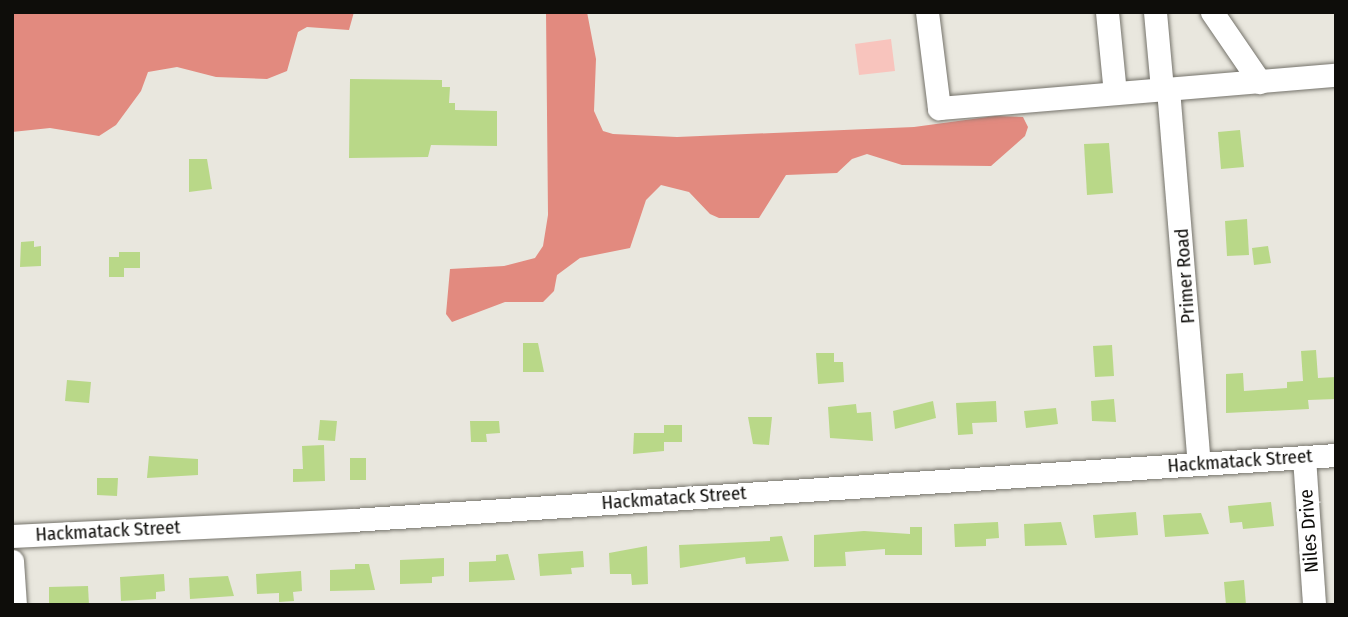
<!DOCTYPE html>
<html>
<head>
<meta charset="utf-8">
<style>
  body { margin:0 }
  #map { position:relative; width:1348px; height:617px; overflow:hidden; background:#e9e7de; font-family:"Fira Sans Condensed",sans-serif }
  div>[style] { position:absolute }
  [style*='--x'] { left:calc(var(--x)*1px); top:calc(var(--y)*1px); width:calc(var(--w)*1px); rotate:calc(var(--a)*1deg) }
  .green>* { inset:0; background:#f8c4bd }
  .forest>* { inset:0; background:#e28a7f }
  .building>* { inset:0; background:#b9d888 }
  .roads { filter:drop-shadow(0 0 2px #75736b) drop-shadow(0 0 2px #75736b) }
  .minor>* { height:23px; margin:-11.5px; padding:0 11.5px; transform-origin:11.5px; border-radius:11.5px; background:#fff }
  span { translate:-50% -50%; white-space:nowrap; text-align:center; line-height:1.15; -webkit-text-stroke:5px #fff; paint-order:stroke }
  .street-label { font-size:19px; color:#0e0d0a }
  .frame { position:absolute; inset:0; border:14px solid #0e0d0a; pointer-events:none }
</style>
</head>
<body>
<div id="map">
  <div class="green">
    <i style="clip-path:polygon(891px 39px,895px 71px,859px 75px,855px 44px)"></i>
  </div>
  <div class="forest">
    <i style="clip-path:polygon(12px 12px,354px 12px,349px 30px,307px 27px,298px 32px,287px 71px,267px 79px,216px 77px,177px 67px,148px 72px,141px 91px,116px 125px,99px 136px,50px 128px,12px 132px)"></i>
    <i style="clip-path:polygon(546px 12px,587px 12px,596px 59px,594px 111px,603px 131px,613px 134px,677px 137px,914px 127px,995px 116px,1023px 117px,1028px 127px,1025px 136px,991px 166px,902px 165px,867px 154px,852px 159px,837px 173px,786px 175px,759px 218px,719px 218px,710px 214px,689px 192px,661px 185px,646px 200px,630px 248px,580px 258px,557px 275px,554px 291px,543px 302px,505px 302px,452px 322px,446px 314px,450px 269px,504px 266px,535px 258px,543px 246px,548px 215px)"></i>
  </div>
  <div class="building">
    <i style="clip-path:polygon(350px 79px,442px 80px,442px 87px,450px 87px,449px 103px,455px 103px,455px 110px,497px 111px,497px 146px,431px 145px,428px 157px,349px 158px)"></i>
    <i style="clip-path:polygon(1240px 130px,1244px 167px,1221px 169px,1218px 132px)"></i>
    <i style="clip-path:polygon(1109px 143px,1113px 193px,1087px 195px,1084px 144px)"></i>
    <i style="clip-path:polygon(189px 159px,207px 159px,212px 189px,189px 192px)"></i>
    <i style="clip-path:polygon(1247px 219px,1249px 255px,1227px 256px,1225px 221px)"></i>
    <i style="clip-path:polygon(34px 241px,34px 247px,41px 246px,41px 266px,20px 267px,21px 242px)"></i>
    <i style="clip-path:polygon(1268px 246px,1271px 263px,1254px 265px,1252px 248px)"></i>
    <i style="clip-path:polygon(119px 252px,140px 252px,140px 268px,124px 268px,124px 277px,109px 277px,109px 257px,119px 257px)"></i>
    <i style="clip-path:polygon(523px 343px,538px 343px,544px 372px,523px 372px)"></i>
    <i style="clip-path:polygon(1112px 345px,1114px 376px,1095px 377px,1093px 346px)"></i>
    <i style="clip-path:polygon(1316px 350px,1318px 378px,1336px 377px,1336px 399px,1308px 400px,1309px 409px,1226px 413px,1226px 374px,1243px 373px,1244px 391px,1287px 388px,1287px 382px,1303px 381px,1301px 351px)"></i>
    <i style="clip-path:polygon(816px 353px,834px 353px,834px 362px,843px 362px,844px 382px,818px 384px)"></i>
    <i style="clip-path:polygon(67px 380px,91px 382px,89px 403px,65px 401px)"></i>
    <i style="clip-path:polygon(1114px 399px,1116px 422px,1092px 421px,1091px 401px)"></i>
    <i style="clip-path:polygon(933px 401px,936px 418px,895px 429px,893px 411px)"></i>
    <i style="clip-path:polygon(996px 401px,997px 422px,972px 423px,973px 434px,958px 435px,956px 403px)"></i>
    <i style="clip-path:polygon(856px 404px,857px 413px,871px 412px,873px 441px,830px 438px,828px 407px)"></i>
    <i style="clip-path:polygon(1056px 408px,1058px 424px,1026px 428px,1024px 411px)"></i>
    <i style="clip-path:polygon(748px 417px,772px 417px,769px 445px,753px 444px)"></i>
    <i style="clip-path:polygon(320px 420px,337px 421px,335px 441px,318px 440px)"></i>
    <i style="clip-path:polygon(470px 421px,499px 421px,500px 433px,486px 434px,487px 442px,471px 442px)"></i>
    <i style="clip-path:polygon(664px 425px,682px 425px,682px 442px,664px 442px)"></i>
    <i style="clip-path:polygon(634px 433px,664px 433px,664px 451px,633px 454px)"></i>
    <i style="clip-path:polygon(324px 445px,325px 481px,293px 482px,293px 469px,303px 469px,302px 446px)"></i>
    <i style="clip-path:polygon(149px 456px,198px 459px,198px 475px,147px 478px)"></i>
    <i style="clip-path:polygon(350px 458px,366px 458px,366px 480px,350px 480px)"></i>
    <i style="clip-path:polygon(97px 478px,118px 478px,117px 496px,97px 495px)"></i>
    <i style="clip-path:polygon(1271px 502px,1274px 526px,1243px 529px,1242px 522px,1230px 523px,1228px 506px)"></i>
    <i style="clip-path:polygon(1136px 512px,1138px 535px,1095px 538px,1093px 515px)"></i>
    <i style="clip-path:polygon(1201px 513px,1209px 534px,1165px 537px,1163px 515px)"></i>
    <i style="clip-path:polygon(998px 522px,999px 538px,986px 539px,986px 546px,955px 547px,954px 524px)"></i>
    <i style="clip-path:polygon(1061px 522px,1067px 545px,1025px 546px,1024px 524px)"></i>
    <i style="clip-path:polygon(910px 527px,922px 527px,922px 555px,885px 555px,885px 549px,845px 552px,846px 566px,814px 567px,814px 535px,864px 531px,910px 534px)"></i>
    <i style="clip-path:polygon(782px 536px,789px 561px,746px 564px,745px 557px,680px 568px,679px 545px,770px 541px,770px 537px)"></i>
    <i style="clip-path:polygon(647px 546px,648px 584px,632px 585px,631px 574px,610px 574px,609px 553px)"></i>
    <i style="clip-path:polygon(583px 551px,584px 567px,571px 568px,572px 574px,540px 576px,538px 554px)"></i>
    <i style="clip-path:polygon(508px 554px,515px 580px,469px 582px,469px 562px,496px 561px,496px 555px)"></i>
    <i style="clip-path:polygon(444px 558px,444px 576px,432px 577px,432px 583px,400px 584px,400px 560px)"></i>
    <i style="clip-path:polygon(355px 564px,369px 564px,375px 590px,330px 591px,330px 570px,355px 569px)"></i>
    <i style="clip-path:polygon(301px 571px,302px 591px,293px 592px,294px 601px,279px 602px,279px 593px,257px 594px,256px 574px)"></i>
    <i style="clip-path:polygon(164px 574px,165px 591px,156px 592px,156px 599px,121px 601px,120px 577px)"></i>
    <i style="clip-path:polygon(228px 576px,234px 596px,190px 599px,189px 578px)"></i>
    <i style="clip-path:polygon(1244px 580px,1246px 605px,1226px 605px,1224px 582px)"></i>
    <i style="clip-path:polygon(88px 586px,89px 605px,49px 605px,49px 587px)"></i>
  </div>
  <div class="roads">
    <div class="minor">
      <i style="--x:927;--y:12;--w:97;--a:82.9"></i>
      <i style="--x:939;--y:108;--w:398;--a:-4.8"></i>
      <i style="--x:1107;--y:12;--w:81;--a:84.4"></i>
      <i style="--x:1155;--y:12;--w:77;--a:84.8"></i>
      <i style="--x:1212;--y:12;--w:85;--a:55.6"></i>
      <i style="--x:1168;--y:89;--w:375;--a:85.3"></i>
      <i style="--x:1304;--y:457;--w:148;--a:86.1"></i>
      <i style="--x:12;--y:536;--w:340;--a:-2.7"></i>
      <i style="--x:352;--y:520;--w:986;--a:-3.78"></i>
      <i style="--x:12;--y:561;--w:44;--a:86.1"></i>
    </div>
  </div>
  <div class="street-label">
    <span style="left:1185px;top:276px;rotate:-94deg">Primer Road</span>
    <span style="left:1240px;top:461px;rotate:-4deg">Hackmatack Street</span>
    <span style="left:674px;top:498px;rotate:-4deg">Hackmatack Street</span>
    <span style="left:108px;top:531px;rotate:-3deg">Hackmatack Street</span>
    <span style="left:1309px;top:531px;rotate:-94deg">Niles Drive</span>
  </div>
  <div class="frame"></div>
</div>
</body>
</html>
